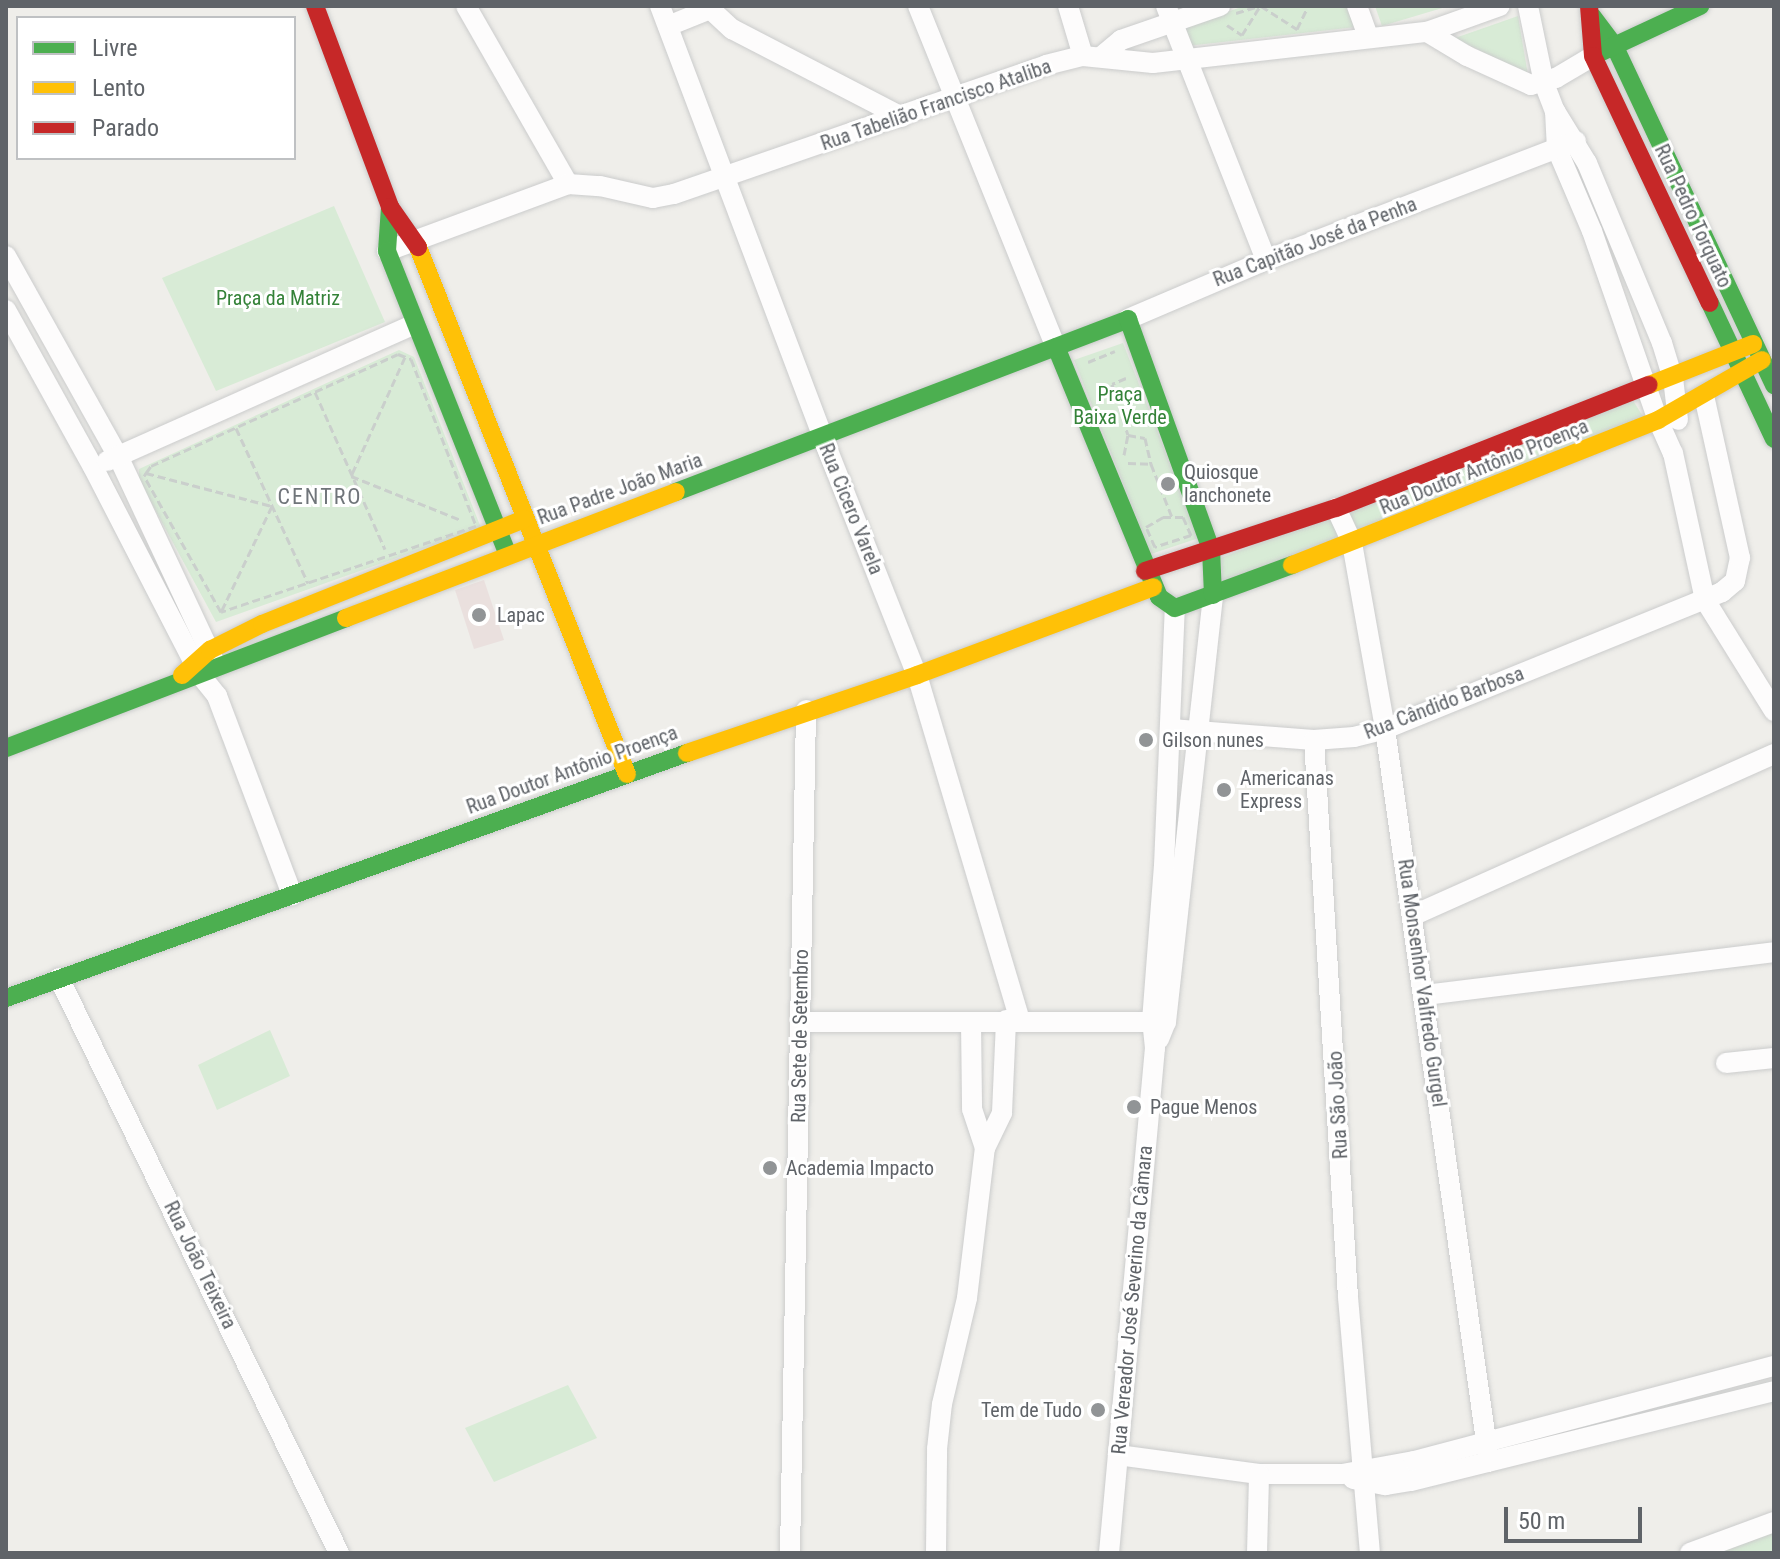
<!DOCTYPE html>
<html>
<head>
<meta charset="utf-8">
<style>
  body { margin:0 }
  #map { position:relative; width:1780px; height:1559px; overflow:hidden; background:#efeeea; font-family:"Roboto Condensed",sans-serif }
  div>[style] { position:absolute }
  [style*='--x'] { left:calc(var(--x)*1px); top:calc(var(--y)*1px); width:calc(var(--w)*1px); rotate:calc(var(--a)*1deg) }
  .medical>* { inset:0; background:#eae0de }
  .green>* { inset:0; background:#d8ebd6 }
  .path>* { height:3px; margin-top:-1.5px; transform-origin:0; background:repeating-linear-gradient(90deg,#cacfcc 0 8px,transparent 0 12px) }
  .roads { filter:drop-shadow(0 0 2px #cbcccc) drop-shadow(0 0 2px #cbcccc) }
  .street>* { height:20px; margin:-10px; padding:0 10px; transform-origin:10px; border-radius:10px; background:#fdfcfc }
  .fast>* { height:18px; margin:-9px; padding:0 9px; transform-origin:9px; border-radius:9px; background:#4caf50 }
  .slow>* { height:18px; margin:-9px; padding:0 9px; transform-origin:9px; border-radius:9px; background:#ffc107 }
  .jam>* { height:18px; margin:-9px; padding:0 9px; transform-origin:9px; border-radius:9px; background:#c62828 }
  .dots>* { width:22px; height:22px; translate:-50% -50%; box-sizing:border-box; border:4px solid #fff; border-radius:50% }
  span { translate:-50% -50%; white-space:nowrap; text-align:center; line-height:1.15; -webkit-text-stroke:6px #fff; paint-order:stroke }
  .street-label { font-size:20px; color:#5f6368 }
  .park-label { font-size:20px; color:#348238 }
  .poi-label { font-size:20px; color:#5f6368 }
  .left { translate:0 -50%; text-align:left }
  .right { translate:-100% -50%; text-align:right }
  .neighbourhood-label { font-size:22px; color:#70757a; letter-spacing:2px }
  .frame { position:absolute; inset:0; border:8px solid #5f6368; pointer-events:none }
  .legend { position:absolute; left:16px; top:16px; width:280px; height:144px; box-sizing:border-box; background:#fff; border:2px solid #bfc1c3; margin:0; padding:10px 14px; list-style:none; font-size:24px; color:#5f6368 }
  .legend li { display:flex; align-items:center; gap:16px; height:40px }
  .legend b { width:40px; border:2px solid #bfc1c3 }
  .scale { position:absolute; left:1504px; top:1507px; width:138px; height:36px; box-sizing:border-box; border:4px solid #5f6368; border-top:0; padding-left:10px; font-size:24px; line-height:28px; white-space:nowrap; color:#5f6368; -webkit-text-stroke:6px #fff; paint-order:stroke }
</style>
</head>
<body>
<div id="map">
  <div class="medical">
    <i style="clip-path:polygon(484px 580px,504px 640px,474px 649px,455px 590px)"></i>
  </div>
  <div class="green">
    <i style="clip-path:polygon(1245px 6px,1349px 6px,1356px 27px,1187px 46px,1180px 27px)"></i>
    <i style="clip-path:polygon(1375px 6px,1449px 6px,1382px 26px)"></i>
    <i style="clip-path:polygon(1518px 16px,1528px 75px,1455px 38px)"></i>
    <i style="clip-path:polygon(334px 206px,385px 322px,216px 391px,162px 278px)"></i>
    <i style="clip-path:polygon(1123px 343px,1199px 538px,1151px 554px,1074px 360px)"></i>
    <i style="clip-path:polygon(399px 350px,414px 357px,481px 528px,216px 622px,139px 480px,139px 469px)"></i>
    <i style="clip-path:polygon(1632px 399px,1644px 418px,1222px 584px,1221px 558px)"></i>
    <i style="clip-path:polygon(270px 1030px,290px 1076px,217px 1110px,198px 1065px)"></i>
    <i style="clip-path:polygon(568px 1385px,597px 1438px,494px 1482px,465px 1428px)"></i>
    <i style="clip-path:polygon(1772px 1533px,1774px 1553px,1718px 1553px)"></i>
  </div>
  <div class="path">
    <i style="--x:1261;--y:6;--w:43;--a:32.6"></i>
    <i style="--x:1297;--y:29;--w:25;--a:-64"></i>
    <i style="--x:1236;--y:13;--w:24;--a:-17"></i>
    <i style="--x:1227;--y:25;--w:18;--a:34"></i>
    <i style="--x:1242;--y:35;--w:34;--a:-58"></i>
    <i style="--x:398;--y:354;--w:14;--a:21"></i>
    <i style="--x:411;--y:359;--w:179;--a:68.7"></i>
    <i style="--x:476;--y:526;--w:269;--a:161.4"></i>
    <i style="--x:221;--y:612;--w:156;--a:-119.5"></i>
    <i style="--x:144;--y:476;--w:4;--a:-56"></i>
    <i style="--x:146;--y:473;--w:9;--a:-54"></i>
    <i style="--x:151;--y:466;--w:271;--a:-24.4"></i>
    <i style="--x:405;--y:357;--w:131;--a:114.4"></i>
    <i style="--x:351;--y:476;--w:118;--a:21.8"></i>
    <i style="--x:1088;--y:362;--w:29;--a:-22"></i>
    <i style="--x:1126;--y:378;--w:15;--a:157"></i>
    <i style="--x:1112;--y:384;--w:53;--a:72.6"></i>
    <i style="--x:315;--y:392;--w:172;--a:66"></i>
    <i style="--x:236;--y:428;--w:171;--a:65.1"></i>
    <i style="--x:1124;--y:455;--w:20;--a:-79"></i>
    <i style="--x:1128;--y:435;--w:17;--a:10"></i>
    <i style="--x:1145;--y:438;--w:27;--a:77"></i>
    <i style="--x:1128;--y:463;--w:23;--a:2"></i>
    <i style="--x:1151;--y:464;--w:57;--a:68.4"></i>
    <i style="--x:146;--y:473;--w:130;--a:14.7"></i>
    <i style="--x:272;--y:506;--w:118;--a:115.7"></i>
    <i style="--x:1163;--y:517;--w:20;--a:0"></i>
    <i style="--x:1183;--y:517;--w:20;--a:66"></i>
    <i style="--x:1191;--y:535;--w:38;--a:162"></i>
    <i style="--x:1155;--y:547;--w:22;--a:-114"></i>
    <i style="--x:1146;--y:527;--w:20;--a:-30"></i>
  </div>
  <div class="roads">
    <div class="street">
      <i style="--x:466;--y:6;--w:205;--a:60.2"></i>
      <i style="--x:660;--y:6;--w:462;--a:69.3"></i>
      <i style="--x:823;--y:438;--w:255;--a:68.4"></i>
      <i style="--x:917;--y:675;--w:360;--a:73.4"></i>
      <i style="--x:707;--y:6;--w:34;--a:43"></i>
      <i style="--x:732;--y:29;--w:191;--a:27.4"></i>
      <i style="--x:918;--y:6;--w:368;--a:68"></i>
      <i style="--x:1068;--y:6;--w:52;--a:73.3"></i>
      <i style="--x:1166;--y:6;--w:273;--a:68.5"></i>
      <i style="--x:1357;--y:6;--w:33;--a:70"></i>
      <i style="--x:1528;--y:6;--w:79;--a:78.3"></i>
      <i style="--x:1544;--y:83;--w:30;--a:69"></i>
      <i style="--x:1555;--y:111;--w:61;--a:58.4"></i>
      <i style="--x:1587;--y:163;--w:195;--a:67.4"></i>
      <i style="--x:1662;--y:343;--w:37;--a:73"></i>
      <i style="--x:1673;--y:378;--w:42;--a:83.2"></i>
      <i style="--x:668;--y:26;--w:45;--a:-22"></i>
      <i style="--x:1427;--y:32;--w:47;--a:31"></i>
      <i style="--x:1467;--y:56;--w:70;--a:24.4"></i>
      <i style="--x:1531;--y:85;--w:26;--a:-16"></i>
      <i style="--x:1556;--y:78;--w:43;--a:-30.7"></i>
      <i style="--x:1102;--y:56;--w:25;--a:-40"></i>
      <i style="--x:1121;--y:40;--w:105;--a:-19"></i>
      <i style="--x:1555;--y:111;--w:38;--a:87"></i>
      <i style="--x:1557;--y:149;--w:89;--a:66.9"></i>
      <i style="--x:1592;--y:231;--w:200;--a:70.8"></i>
      <i style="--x:1658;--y:420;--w:36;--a:66"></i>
      <i style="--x:1673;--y:453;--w:150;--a:77.7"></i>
      <i style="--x:1705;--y:600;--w:131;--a:58.1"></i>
      <i style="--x:387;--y:251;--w:193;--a:-20.3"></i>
      <i style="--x:568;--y:184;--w:32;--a:4"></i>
      <i style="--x:600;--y:186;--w:54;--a:12.8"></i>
      <i style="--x:653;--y:198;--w:21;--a:-11"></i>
      <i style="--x:674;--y:194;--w:394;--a:-19.1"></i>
      <i style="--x:1046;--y:65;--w:38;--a:-14"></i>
      <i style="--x:1083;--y:56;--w:70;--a:5.7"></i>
      <i style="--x:1153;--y:63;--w:276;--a:-6.5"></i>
      <i style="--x:1427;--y:32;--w:77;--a:-19.6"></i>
      <i style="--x:6;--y:256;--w:229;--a:60.8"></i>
      <i style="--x:118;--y:456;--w:226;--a:64.9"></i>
      <i style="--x:6;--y:310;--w:179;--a:61"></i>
      <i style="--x:93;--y:467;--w:235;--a:62.7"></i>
      <i style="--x:201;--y:676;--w:26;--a:51"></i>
      <i style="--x:217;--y:696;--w:213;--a:69.3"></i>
      <i style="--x:1128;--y:319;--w:150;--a:-23.1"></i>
      <i style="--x:1266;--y:260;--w:332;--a:-21"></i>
      <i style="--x:107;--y:461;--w:336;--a:-24"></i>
      <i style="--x:1336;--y:508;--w:38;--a:65"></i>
      <i style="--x:1352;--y:543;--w:189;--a:79.9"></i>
      <i style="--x:1385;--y:729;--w:740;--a:81.92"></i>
      <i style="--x:1171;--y:729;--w:143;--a:4.4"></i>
      <i style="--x:1314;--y:740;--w:40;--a:-4.3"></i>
      <i style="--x:1354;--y:737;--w:32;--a:-14"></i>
      <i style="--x:1385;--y:729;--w:364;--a:-22.1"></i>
      <i style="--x:1722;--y:592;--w:17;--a:-40"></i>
      <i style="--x:1735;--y:581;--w:24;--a:-78"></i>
      <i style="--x:1740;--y:558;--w:166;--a:-102.5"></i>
      <i style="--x:1314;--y:740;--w:558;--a:86.51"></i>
      <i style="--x:1348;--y:1297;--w:257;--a:85.1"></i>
      <i style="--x:1414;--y:915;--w:394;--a:-24.1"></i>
      <i style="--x:59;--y:978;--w:640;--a:64.04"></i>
      <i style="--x:1425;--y:995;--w:352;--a:-7"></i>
      <i style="--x:801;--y:1022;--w:365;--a:0"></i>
      <i style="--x:971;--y:1022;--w:87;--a:89.3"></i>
      <i style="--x:972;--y:1109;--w:41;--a:71.6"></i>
      <i style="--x:1159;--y:1039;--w:18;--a:-68"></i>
      <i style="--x:1166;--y:1022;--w:430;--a:-83.7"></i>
      <i style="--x:1726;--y:1063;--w:48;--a:-5.9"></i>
      <i style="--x:1118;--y:1455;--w:142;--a:7.7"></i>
      <i style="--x:1259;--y:1474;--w:83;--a:0"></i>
      <i style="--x:1342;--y:1474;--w:73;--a:-10.2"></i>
      <i style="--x:1414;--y:1461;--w:372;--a:-14.8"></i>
      <i style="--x:1353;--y:1479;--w:33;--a:11"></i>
      <i style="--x:1385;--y:1485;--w:26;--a:-9"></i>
      <i style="--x:1411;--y:1481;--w:374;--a:-13.9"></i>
      <i style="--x:790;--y:1553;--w:843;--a:-88.91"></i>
      <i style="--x:936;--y:1553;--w:104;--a:-89.4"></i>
      <i style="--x:937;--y:1449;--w:45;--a:-83.7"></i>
      <i style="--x:942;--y:1404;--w:109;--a:-76.7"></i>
      <i style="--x:967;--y:1298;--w:151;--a:-83.2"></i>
      <i style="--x:985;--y:1148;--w:39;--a:-64"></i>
      <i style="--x:1002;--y:1113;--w:93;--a:-87.5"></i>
      <i style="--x:1109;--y:1553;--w:507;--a:-84.8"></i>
      <i style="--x:1155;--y:1048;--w:27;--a:-96"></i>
      <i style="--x:1152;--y:1021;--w:155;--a:-85.6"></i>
      <i style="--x:1164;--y:866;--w:258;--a:-87.6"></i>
      <i style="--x:1257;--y:1553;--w:79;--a:-88.5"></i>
      <i style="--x:1690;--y:1553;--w:90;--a:-20.3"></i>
    </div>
    <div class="fast">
      <i style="--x:1592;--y:16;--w:36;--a:53"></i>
      <i style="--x:1614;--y:45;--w:376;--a:64.8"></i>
      <i style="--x:1597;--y:54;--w:114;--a:-25"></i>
      <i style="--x:390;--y:207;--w:44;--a:93.9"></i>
      <i style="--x:387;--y:251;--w:319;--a:68.3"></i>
      <i style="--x:1710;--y:303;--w:150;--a:64.8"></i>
      <i style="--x:1056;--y:347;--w:270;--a:67.6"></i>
      <i style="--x:1159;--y:597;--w:19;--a:35"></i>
      <i style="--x:1175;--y:608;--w:125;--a:-20.2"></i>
      <i style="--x:676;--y:492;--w:484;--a:-20.9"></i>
      <i style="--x:1128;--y:319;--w:245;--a:70.2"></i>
      <i style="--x:1211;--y:549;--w:46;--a:87.5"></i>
      <i style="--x:6;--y:748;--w:364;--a:-20.9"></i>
      <i style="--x:6;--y:998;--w:724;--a:-19.79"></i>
    </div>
    <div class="slow">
      <i style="--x:418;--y:247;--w:567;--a:68.37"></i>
      <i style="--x:1649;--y:385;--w:112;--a:-21.5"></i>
      <i style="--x:1292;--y:565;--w:394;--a:-21.6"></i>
      <i style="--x:1658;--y:420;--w:120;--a:-30"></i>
      <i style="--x:346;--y:618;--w:353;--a:-20.9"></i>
      <i style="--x:182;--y:675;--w:38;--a:-42"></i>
      <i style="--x:210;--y:650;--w:58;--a:-26.6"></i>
      <i style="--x:262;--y:624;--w:283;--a:-21.8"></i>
      <i style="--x:687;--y:753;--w:243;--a:-18.7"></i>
      <i style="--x:917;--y:675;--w:252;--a:-20.4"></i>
    </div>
    <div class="jam">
      <i style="--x:315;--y:6;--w:215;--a:69.5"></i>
      <i style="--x:390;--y:207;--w:49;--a:55"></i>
      <i style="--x:1589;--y:6;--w:50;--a:85.4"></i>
      <i style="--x:1593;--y:56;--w:273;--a:64.7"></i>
      <i style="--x:1145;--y:571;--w:201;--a:-18.3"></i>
      <i style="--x:1336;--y:508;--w:336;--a:-21.5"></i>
    </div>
  </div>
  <div class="dots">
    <i style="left:1168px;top:484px;background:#919496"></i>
    <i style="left:479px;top:615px;background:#919496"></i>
    <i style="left:1146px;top:740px;background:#919496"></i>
    <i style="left:1224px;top:790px;background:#919496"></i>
    <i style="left:1134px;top:1107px;background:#919496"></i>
    <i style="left:770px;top:1168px;background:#919496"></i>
    <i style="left:1098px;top:1410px;background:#919496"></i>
  </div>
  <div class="street-label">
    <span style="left:936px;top:105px;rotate:-19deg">Rua Tabelião Francisco Ataliba</span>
    <span style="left:1693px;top:216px;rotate:65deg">Rua Pedro Torquato</span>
    <span style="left:1315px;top:242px;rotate:-21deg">Rua Capitão José da Penha</span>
    <span style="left:1484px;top:467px;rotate:-22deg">Rua Doutor Antônio Proença</span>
    <span style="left:620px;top:489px;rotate:-20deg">Rua Padre João Maria</span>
    <span style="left:851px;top:509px;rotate:68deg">Rua Cicero Varela</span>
    <span style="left:1444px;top:703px;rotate:-21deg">Rua Cândido Barbosa</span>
    <span style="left:572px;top:770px;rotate:-20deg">Rua Doutor Antônio Proença</span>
    <span style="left:1422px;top:983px;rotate:82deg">Rua Monsenhor Valfredo Gurgel</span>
    <span style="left:800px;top:1036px;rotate:-89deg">Rua Sete de Setembro</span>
    <span style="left:1338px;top:1105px;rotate:-93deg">Rua São João</span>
    <span style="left:200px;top:1265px;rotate:64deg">Rua João Teixeira</span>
    <span style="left:1132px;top:1300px;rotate:-85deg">Rua Vereador José Severino da Câmara</span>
  </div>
  <div class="park-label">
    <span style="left:278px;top:298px">Praça da Matriz</span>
    <span style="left:1120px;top:406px">Praça<br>Baixa Verde</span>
  </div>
  <div class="poi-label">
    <span class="left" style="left:1184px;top:484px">Quiosque<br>lanchonete</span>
    <span class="left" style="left:497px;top:615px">Lapac</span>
    <span class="left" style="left:1162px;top:740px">Gilson nunes</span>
    <span class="left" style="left:1240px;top:790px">Americanas<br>Express</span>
    <span class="left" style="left:1150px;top:1107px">Pague Menos</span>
    <span class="left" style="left:786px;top:1168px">Academia Impacto</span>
    <span class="right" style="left:1082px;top:1410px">Tem de Tudo</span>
  </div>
  <div class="neighbourhood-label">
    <span style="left:320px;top:497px">CENTRO</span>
  </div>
  <div class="frame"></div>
  <ul class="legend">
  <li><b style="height:10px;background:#4caf50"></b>Livre</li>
  <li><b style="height:10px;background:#ffc107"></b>Lento</li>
  <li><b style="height:10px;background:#c62828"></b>Parado</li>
  </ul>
  <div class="scale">50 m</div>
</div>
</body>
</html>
